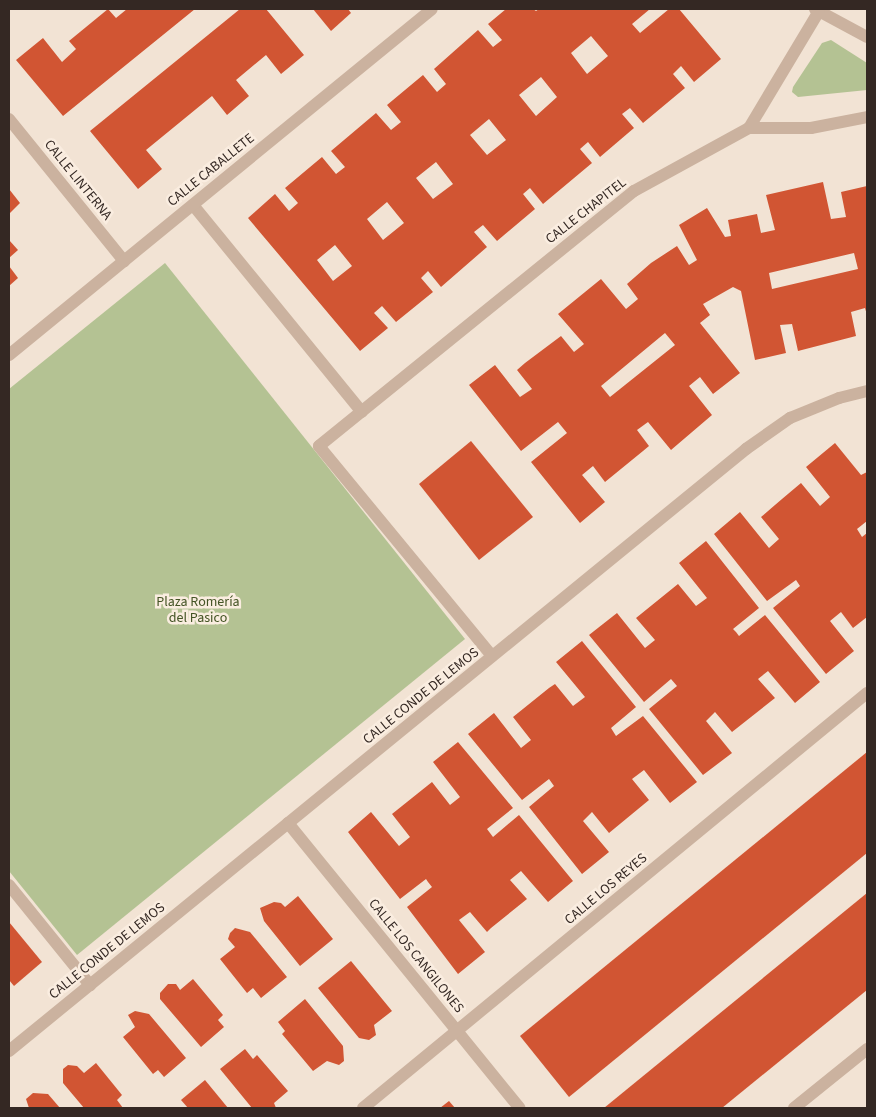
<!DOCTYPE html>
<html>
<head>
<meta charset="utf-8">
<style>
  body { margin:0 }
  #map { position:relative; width:876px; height:1117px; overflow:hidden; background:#f2e3d4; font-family:"Source Sans 3",sans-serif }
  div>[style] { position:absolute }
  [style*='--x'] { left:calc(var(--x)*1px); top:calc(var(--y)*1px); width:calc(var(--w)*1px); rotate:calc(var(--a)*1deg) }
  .green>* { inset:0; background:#b4c293 }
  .building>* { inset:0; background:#d15533 }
  .minor>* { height:12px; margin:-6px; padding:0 6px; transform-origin:6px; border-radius:6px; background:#cbb29f }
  span { translate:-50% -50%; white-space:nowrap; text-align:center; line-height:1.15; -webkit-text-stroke:5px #faede0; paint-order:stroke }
  .street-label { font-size:14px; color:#342823 }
  .park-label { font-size:14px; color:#445425 }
  .frame { position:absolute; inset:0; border:10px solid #342823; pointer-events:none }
</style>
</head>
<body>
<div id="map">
  <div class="green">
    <i style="clip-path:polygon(831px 40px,867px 63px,867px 90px,798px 97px,792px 92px,793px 87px,822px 43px)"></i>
    <i style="clip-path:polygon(165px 263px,465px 639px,77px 955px,9px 871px,9px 389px)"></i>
  </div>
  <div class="building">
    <i style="clip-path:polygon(108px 9px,116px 18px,127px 9px,195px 9px,63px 116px,16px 60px,43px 38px,62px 62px,76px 49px,69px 41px)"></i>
    <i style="clip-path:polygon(240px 9px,266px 9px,304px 55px,281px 74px,266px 55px,236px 80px,249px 96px,227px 115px,212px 96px,146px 150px,162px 169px,138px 189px,90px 131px)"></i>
    <i style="clip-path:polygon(313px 9px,348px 9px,351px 13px,331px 31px)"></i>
    <i style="clip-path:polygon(evenodd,506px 9px,533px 9px,536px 11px,539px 9px,650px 9px,632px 24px,640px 33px,669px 9px,679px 9px,721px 59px,694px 82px,681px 66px,673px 74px,685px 88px,643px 123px,630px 108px,622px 114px,634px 128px,600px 157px,588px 142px,580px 149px,592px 163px,543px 204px,530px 188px,523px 194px,535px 209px,497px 241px,483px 225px,474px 232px,487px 247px,441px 287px,428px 271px,421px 278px,433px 292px,396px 322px,382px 306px,374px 313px,388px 328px,360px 351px,248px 218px,275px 194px,289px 211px,298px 203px,285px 188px,322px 157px,336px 174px,345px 167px,331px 151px,376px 113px,391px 130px,401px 122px,387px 105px,423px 75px,437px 92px,446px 84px,434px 69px,478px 30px,493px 47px,502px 40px,488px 24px,506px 9px,591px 36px,608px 56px,587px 74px,571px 53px,591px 36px,506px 9px,541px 77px,557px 97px,536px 116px,519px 95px,541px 77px,506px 9px,489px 119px,506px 140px,487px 155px,470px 135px,489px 119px,506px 9px,436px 162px,453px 184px,433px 199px,416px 178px,436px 162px,506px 9px,387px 202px,404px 223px,383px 240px,367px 219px,387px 202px,506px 9px,335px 245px,352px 266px,333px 281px,317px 260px,335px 245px)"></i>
    <i style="clip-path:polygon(evenodd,823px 182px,831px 219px,846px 217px,841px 192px,867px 186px,867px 315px,865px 308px,851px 312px,856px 336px,798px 351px,792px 324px,780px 325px,786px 353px,755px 360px,741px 291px,733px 287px,703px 304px,710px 315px,700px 323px,740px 373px,713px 394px,700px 377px,689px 386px,712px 415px,671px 450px,648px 422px,637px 430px,649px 446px,643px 451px,605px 482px,593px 466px,582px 475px,605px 502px,580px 523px,531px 462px,567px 433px,558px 422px,521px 451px,469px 385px,495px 365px,520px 397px,532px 389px,517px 370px,525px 363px,561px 336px,574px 352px,584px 344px,558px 314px,601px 279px,626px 309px,638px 299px,627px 284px,651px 263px,677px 246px,689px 265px,697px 260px,679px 225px,707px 208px,725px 237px,731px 236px,728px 220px,757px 214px,761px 233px,775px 230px,766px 195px,823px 182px,854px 253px,858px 269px,772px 289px,769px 273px,854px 253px,823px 182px,665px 333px,675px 345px,610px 397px,601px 386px,665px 333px)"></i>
    <i style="clip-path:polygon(9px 189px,20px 203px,9px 214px)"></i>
    <i style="clip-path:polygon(9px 240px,18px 250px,9px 258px)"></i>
    <i style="clip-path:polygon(9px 266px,18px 278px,9px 286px)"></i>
    <i style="clip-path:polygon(471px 441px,533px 517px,479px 560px,419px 484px)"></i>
    <i style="clip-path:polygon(835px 443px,861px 475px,867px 472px,867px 521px,857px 529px,862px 537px,867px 533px,867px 617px,853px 628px,841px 612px,830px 621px,854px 651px,826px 674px,773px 608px,800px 586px,796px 580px,767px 601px,714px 534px,740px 512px,769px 548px,779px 539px,761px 517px,782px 499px,801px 483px,820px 506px,830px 497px,806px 467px)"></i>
    <i style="clip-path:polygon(706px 541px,759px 608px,733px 629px,736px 632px,739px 636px,765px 615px,820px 682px,795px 703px,768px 671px,758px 679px,775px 698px,732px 732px,715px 712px,706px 721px,732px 753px,703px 775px,649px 709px,677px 686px,671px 679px,644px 702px,589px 635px,617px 613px,645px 648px,655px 640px,636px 618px,678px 584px,696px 606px,707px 598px,679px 563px)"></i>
    <i style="clip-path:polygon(582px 641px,636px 707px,611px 728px,616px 736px,643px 716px,697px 782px,670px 803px,644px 770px,632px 779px,649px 800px,609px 833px,592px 812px,583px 821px,609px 852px,582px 874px,529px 807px,554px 786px,549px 779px,522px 800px,468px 734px,494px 713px,521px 748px,531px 740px,513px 717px,549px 688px,555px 684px,573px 706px,585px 697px,556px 662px)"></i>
    <i style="clip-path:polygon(458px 742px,513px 808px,487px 829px,493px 837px,519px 815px,573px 881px,548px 902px,521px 871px,510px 880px,527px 899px,491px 928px,487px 932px,470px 912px,459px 920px,485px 952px,458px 974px,407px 907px,432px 887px,428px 882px,426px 879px,400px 899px,348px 832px,371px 812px,399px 846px,410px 837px,392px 814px,432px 782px,450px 805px,460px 797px,433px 762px)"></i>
    <i style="clip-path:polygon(867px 752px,867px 853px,569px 1097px,520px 1036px)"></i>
    <i style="clip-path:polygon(867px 893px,867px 990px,722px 1108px,604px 1108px)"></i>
    <i style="clip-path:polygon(298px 896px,333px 939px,300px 966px,264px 921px,260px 908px,274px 902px,281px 903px,285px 907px)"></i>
    <i style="clip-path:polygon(9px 922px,42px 962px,14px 986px,9px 980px)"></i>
    <i style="clip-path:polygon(235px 928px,250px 932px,287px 977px,261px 998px,253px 988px,247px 993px,220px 959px,235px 947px,228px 939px,230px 933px)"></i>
    <i style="clip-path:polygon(351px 961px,392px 1011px,374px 1025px,376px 1035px,369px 1040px,359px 1038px,318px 988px)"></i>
    <i style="clip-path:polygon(193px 979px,223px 1015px,218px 1020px,224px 1027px,201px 1047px,160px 999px,160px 993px,168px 984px,176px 984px,180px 990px)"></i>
    <i style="clip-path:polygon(305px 999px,343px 1046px,344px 1061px,339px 1065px,327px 1061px,313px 1071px,282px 1034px,285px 1031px,278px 1022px)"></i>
    <i style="clip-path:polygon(135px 1011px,149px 1014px,186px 1058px,164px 1077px,158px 1070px,153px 1074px,123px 1037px,135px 1027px,128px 1015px)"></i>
    <i style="clip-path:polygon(245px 1049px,253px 1059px,257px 1055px,288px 1091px,274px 1103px,276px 1108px,252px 1108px,220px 1069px)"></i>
    <i style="clip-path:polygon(96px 1063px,122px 1095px,117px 1100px,123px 1108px,84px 1108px,63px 1083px,63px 1069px,68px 1065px,77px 1066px,84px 1073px)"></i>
    <i style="clip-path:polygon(205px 1080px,228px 1108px,188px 1108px,181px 1100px)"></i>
    <i style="clip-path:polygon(33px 1093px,48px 1094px,60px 1108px,29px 1108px,26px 1099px)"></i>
    <i style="clip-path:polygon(449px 1101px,455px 1108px,440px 1108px)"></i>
  </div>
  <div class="minor">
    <i style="--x:815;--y:9;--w:59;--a:28.3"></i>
    <i style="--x:9;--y:119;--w:183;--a:51"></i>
    <i style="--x:749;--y:128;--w:136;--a:-59.1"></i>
    <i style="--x:193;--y:205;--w:267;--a:50.8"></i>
    <i style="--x:9;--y:355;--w:546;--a:-39.28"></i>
    <i style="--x:492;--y:656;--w:272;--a:-129.5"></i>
    <i style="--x:319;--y:446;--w:405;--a:-39"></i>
    <i style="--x:634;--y:191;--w:131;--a:-28.7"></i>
    <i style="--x:749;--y:128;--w:62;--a:0"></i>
    <i style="--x:811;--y:128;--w:57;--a:-11.1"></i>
    <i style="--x:288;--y:823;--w:367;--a:50.9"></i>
    <i style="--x:9;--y:885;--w:129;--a:51"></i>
    <i style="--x:9;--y:1051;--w:952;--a:-39.24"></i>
    <i style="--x:746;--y:449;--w:54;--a:-35.2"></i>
    <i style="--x:790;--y:418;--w:53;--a:-22.2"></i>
    <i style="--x:839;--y:398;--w:29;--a:-14"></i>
    <i style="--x:363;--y:1108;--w:653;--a:-39.47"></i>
    <i style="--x:794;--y:1108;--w:94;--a:-38.9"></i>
  </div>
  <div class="street-label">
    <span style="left:211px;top:170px;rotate:-39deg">CALLE CABALLETE</span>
    <span style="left:78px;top:180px;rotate:51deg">CALLE LINTERNA</span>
    <span style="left:586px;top:211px;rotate:-38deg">CALLE CHAPITEL</span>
    <span style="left:421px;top:696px;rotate:-39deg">CALLE CONDE DE LEMOS</span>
    <span style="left:606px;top:889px;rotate:-40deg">CALLE LOS REYES</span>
    <span style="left:107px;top:951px;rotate:-39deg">CALLE CONDE DE LEMOS</span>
    <span style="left:416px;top:956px;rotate:51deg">CALLE LOS CANGILONES</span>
  </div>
  <div class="park-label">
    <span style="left:198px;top:610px">Plaza Romería<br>del Pasico</span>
  </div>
  <div class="frame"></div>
</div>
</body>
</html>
